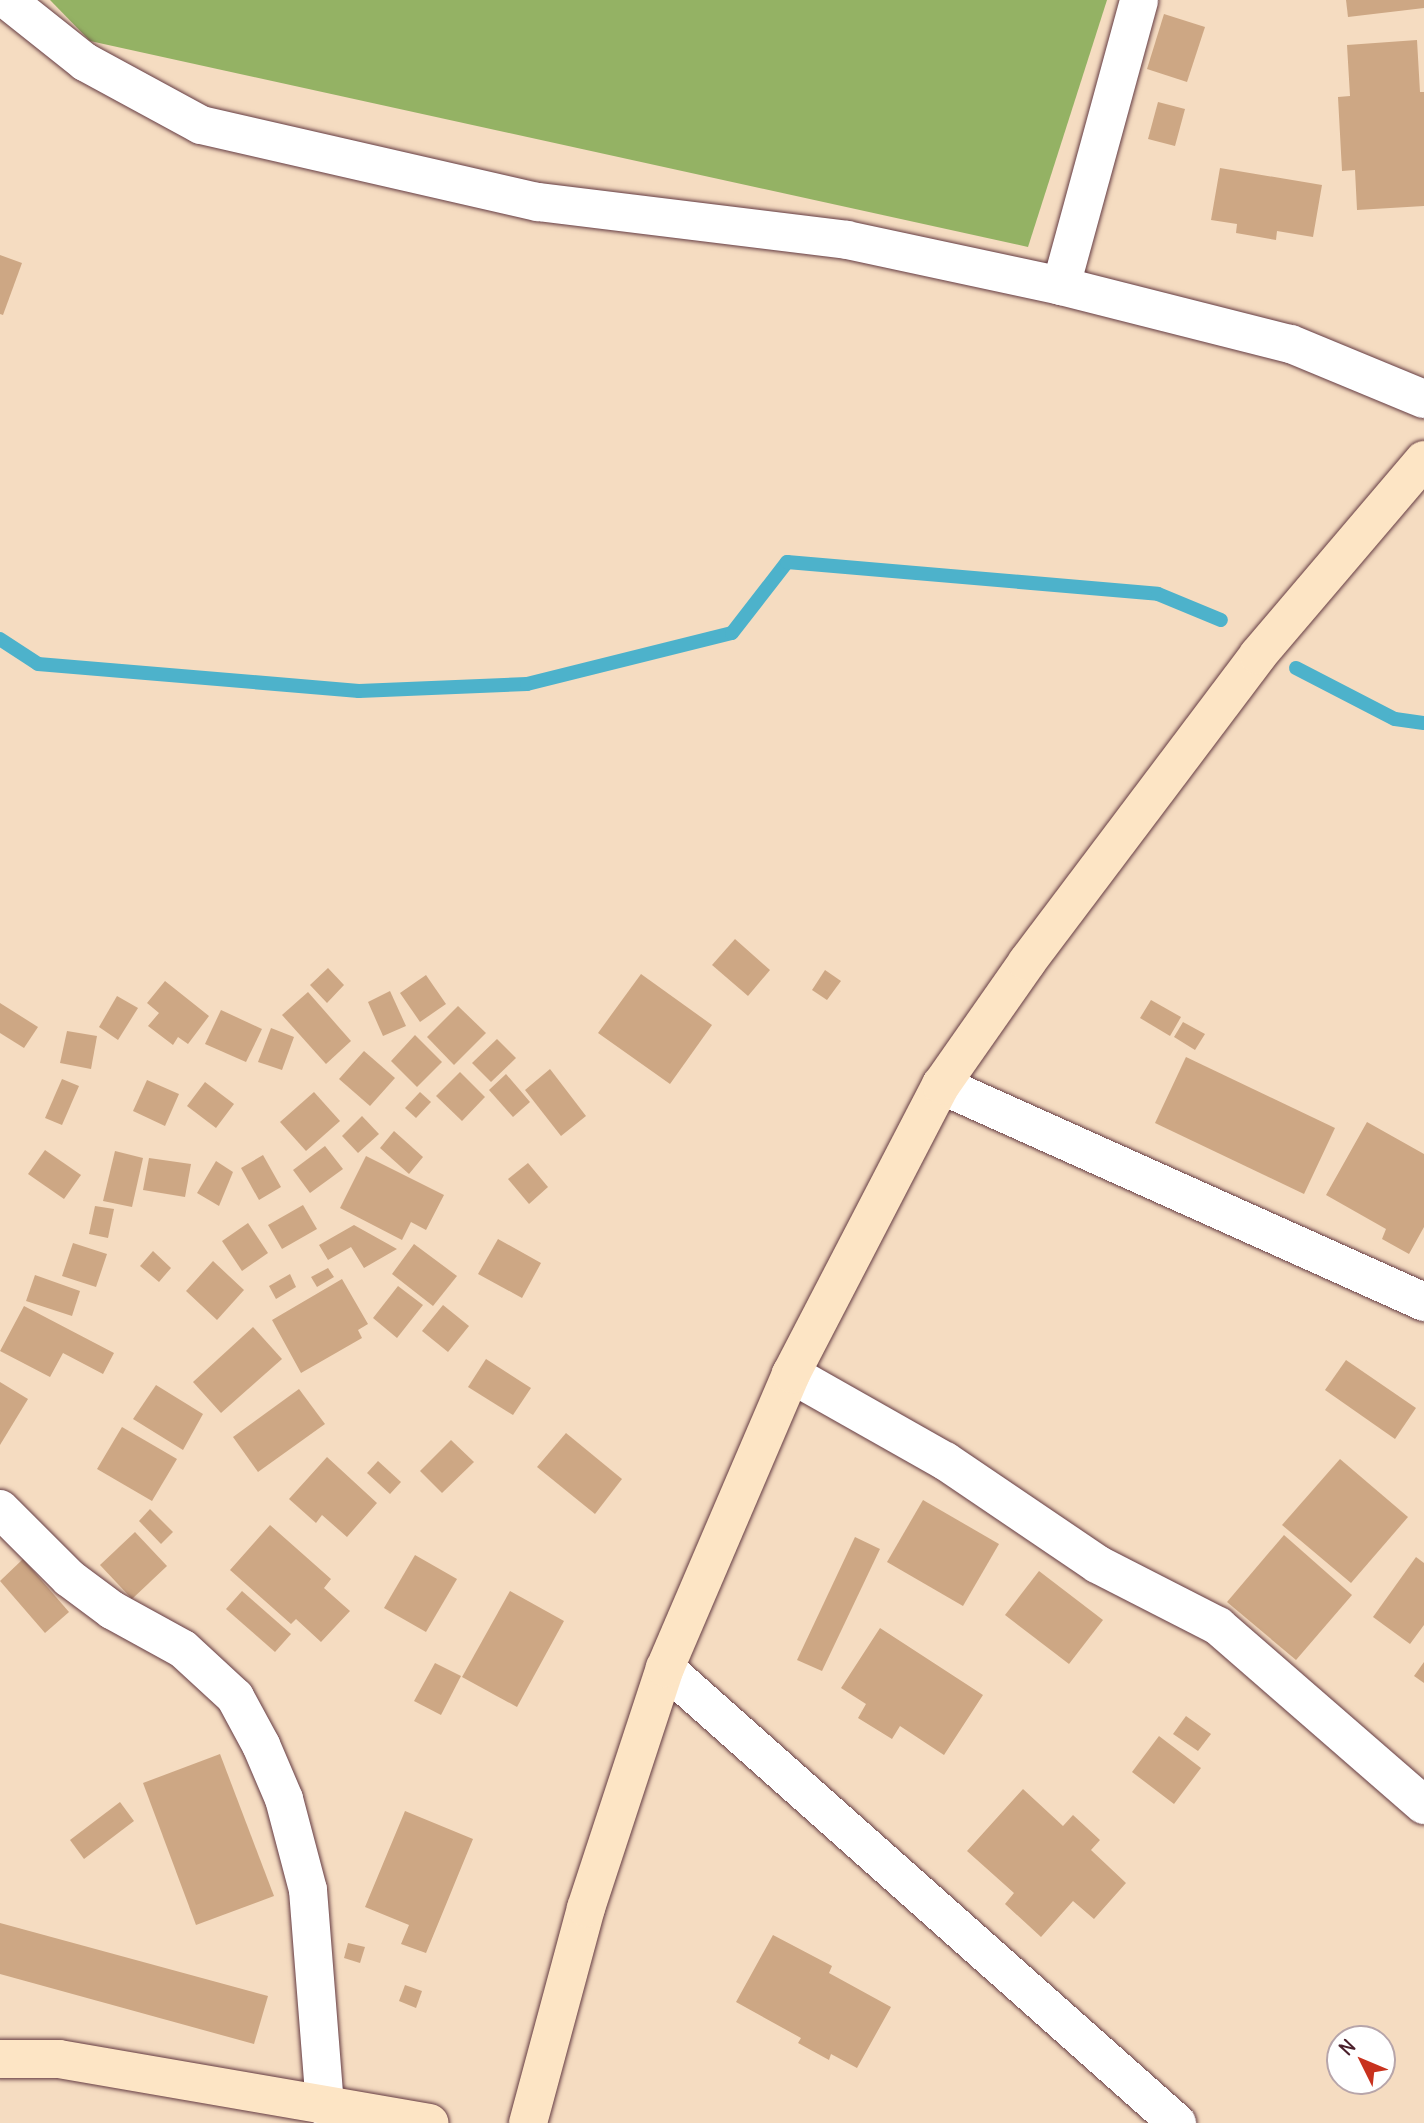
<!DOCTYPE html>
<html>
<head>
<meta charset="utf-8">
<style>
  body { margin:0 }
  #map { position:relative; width:1424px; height:2123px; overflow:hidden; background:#f5dcc1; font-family:Delius,sans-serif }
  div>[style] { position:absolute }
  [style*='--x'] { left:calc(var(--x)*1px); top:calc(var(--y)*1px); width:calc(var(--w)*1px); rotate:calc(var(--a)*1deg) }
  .forest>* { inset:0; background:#94b264 }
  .stream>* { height:14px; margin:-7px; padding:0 7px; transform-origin:7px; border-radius:7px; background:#4db2cb }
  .building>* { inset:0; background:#cda784 }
  .roads { filter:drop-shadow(0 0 2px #643b42) drop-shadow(0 0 2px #643b42) }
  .street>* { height:38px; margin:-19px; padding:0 19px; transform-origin:19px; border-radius:19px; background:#fff }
  .secondary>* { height:38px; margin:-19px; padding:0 19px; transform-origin:19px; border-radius:19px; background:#fde5c5 }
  span { translate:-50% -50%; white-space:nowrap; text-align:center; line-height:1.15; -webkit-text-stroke:5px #fff; paint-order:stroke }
  .north { position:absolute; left:1326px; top:2025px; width:70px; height:70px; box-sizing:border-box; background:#fff; border:2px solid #b7a5aa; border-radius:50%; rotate:313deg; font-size:19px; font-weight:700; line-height:28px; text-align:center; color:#4a1f2b }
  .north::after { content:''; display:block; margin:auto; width:24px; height:32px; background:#c8321e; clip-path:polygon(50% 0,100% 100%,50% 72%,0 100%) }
</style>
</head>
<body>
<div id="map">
  <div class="forest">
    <i style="clip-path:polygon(50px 0,1107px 0,1028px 247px,90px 41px)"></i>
  </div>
  <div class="stream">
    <i style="--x:0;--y:639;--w:45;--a:33.3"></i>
    <i style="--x:38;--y:664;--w:322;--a:4.8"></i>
    <i style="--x:359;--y:691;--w:168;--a:-2.4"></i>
    <i style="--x:527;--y:684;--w:211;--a:-14"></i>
    <i style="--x:732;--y:633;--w:90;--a:-52.2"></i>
    <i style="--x:787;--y:562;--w:372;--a:4.9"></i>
    <i style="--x:1158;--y:594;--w:68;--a:22.4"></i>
    <i style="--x:1296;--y:668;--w:111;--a:27.3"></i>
    <i style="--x:1395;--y:719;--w:29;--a:8"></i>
  </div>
  <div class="building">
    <i style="clip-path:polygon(1346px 0,1424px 0,1424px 8px,1348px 17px)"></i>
    <i style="clip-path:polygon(1164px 14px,1205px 27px,1187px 82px,1147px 69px)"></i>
    <i style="clip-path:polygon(1417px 40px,1420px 92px,1424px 92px,1424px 206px,1357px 210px,1355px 170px,1342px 171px,1338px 97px,1350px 96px,1347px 45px)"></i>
    <i style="clip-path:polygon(1158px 102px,1185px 109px,1175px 146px,1148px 139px)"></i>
    <i style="clip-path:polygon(1220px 168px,1322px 185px,1313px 237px,1277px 231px,1276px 240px,1236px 233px,1237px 224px,1211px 220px)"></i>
    <i style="clip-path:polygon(0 255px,22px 263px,3px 315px,0 314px)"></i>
    <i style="clip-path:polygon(735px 939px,770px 970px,748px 996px,712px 965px)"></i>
    <i style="clip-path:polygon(328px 968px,344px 985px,327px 1003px,310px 985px)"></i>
    <i style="clip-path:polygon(825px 970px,841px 981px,827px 1000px,812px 990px)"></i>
    <i style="clip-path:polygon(641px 974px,712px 1025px,670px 1084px,598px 1033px)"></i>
    <i style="clip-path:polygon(426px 975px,446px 1004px,420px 1022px,400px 993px)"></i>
    <i style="clip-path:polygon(165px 981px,209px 1016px,188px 1044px,178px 1037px,173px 1045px,148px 1026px,159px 1013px,147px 1003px)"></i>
    <i style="clip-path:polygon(390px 991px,406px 1026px,383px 1036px,368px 1002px)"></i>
    <i style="clip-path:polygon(308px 992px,351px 1041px,326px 1064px,282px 1015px)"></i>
    <i style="clip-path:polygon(117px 996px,138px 1008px,118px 1040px,99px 1027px)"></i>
    <i style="clip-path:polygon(1151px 1000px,1181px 1017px,1170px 1036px,1140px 1018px)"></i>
    <i style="clip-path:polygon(0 1003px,38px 1027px,24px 1048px,0 1033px)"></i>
    <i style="clip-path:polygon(458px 1006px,486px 1033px,454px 1065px,427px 1037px)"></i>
    <i style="clip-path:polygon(221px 1010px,262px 1029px,246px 1062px,205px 1044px)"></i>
    <i style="clip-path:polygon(1183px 1022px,1205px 1034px,1195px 1050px,1174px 1037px)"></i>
    <i style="clip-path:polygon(271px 1028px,294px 1037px,282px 1070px,258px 1062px)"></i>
    <i style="clip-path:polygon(67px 1031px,97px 1036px,91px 1069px,60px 1063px)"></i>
    <i style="clip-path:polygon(415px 1035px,442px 1062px,417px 1087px,391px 1061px)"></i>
    <i style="clip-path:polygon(497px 1039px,516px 1058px,491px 1082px,472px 1063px)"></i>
    <i style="clip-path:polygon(364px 1051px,395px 1078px,370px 1106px,339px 1079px)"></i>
    <i style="clip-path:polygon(1186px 1057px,1335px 1128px,1304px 1194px,1155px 1123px)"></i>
    <i style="clip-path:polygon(550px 1069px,586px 1116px,561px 1136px,525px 1090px)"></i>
    <i style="clip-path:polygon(460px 1072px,485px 1097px,462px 1121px,436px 1096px)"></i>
    <i style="clip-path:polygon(506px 1074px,530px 1102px,513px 1117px,489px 1090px)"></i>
    <i style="clip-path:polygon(62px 1079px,79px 1086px,62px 1125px,45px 1118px)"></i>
    <i style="clip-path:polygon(147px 1080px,179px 1094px,165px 1126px,133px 1111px)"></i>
    <i style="clip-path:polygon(205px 1082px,234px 1104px,216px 1128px,187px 1106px)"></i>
    <i style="clip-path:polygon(314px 1092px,340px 1121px,306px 1151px,280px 1122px)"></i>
    <i style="clip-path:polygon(420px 1092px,431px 1102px,416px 1118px,405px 1108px)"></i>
    <i style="clip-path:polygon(362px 1116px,379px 1134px,358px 1153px,342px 1136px)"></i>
    <i style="clip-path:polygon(1367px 1122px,1424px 1154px,1424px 1227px,1409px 1254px,1382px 1239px,1386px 1229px,1326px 1195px)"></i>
    <i style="clip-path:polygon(394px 1131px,423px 1157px,409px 1174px,380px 1148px)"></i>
    <i style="clip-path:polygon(325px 1146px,343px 1169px,310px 1193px,293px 1170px)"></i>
    <i style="clip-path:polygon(45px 1150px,81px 1175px,64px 1199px,28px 1174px)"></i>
    <i style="clip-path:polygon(115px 1151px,143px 1158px,132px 1207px,103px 1201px)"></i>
    <i style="clip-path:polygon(263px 1155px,281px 1187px,259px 1200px,241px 1168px)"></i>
    <i style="clip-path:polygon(366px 1156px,444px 1195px,426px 1230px,411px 1222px,402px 1240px,340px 1208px)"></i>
    <i style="clip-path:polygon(149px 1158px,191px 1164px,185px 1197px,143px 1190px)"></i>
    <i style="clip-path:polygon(216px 1161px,233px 1172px,219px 1206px,197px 1193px)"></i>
    <i style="clip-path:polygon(528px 1163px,548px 1187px,529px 1204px,508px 1179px)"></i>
    <i style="clip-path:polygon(303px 1205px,317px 1229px,282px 1249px,268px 1225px)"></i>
    <i style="clip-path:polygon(95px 1206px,114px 1209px,108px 1238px,89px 1234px)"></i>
    <i style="clip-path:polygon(248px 1223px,268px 1253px,242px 1271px,222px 1241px)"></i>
    <i style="clip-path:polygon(354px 1225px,397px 1249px,364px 1268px,351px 1247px,328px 1260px,319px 1245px)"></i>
    <i style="clip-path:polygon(498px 1239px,541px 1263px,522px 1298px,478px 1274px)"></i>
    <i style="clip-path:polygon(73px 1243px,107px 1254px,96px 1287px,62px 1276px)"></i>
    <i style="clip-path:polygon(414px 1244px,457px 1276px,433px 1306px,392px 1274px)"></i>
    <i style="clip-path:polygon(153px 1251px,171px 1268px,159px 1282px,140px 1266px)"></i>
    <i style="clip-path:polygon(213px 1261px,244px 1290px,217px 1320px,186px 1291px)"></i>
    <i style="clip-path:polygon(328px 1268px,334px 1277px,317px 1287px,311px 1277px)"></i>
    <i style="clip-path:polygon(290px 1274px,296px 1287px,276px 1299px,269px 1286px)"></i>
    <i style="clip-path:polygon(35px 1275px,80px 1291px,72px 1316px,26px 1301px)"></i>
    <i style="clip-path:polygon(342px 1279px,368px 1324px,358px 1330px,362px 1338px,301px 1373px,272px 1320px)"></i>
    <i style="clip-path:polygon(398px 1286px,423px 1305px,397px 1338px,373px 1318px)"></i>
    <i style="clip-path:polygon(443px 1305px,469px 1326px,448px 1352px,422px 1331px)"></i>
    <i style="clip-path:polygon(24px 1306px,114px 1353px,103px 1374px,63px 1353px,50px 1377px,0 1351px)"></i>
    <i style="clip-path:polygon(253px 1327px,282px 1359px,221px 1413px,193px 1382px)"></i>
    <i style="clip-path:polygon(486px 1359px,531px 1388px,513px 1415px,468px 1387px)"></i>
    <i style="clip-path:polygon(1346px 1360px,1416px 1408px,1395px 1439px,1325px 1390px)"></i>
    <i style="clip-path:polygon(0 1382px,28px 1399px,0 1445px)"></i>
    <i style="clip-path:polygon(156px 1385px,203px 1414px,183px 1450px,133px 1419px)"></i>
    <i style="clip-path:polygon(299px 1389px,325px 1424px,258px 1472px,233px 1437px)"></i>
    <i style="clip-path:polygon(122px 1427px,177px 1459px,152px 1501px,97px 1469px)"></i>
    <i style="clip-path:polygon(566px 1433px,622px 1479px,595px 1514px,537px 1467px)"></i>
    <i style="clip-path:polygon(451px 1440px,474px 1462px,442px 1493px,420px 1471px)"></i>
    <i style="clip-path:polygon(327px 1457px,377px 1503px,347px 1537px,322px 1515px,316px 1523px,289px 1499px)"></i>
    <i style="clip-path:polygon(1340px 1459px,1408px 1517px,1351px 1583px,1282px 1525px)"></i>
    <i style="clip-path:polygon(378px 1461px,401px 1482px,390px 1494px,367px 1473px)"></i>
    <i style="clip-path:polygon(923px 1500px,999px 1544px,963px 1606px,887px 1562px)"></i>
    <i style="clip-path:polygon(150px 1509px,173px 1532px,161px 1544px,139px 1521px)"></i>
    <i style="clip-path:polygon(270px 1525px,331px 1579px,324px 1588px,350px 1611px,321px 1642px,296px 1619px,291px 1624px,230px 1570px)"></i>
    <i style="clip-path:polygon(135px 1532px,167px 1566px,132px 1599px,100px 1565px)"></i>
    <i style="clip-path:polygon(1284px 1535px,1352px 1595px,1296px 1660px,1227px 1602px)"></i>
    <i style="clip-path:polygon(855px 1537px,880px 1549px,822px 1671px,797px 1660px)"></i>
    <i style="clip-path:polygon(415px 1555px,457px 1579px,426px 1632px,384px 1608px)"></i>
    <i style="clip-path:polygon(1416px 1557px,1424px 1563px,1424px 1625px,1410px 1644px,1373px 1617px)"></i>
    <i style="clip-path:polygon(23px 1559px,69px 1612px,45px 1633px,0 1581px)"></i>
    <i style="clip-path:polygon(1039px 1571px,1103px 1620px,1069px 1664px,1005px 1615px)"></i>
    <i style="clip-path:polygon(242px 1591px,291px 1634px,275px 1652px,226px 1609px)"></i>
    <i style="clip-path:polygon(510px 1591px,564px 1621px,517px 1707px,462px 1677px)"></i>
    <i style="clip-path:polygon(880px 1628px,983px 1695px,944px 1755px,900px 1726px,892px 1739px,858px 1718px,866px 1704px,841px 1688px)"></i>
    <i style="clip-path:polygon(1424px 1662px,1424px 1683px,1414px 1676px)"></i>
    <i style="clip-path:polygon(435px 1663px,461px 1676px,441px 1715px,414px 1701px)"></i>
    <i style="clip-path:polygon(1186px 1716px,1211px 1734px,1198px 1751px,1173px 1734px)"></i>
    <i style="clip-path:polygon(1159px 1736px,1201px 1768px,1174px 1804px,1132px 1772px)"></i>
    <i style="clip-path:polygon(220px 1754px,274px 1896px,196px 1925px,143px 1783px)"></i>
    <i style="clip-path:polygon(1023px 1789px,1063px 1826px,1073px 1815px,1100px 1840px,1091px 1850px,1126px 1883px,1094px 1919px,1073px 1901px,1041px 1937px,1005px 1904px,1014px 1893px,967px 1851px)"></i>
    <i style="clip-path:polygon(120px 1802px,134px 1821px,84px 1859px,70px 1840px)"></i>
    <i style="clip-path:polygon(405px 1811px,473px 1839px,426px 1953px,401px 1944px,409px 1925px,365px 1907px)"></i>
    <i style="clip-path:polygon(0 1923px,268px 1996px,254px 2044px,0 1974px)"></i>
    <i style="clip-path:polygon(773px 1935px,832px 1966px,829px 1973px,891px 2007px,857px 2068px,831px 2054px,829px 2060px,798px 2043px,801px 2038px,736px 2002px)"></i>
    <i style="clip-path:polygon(348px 1943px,365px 1947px,360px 1963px,344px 1958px)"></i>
    <i style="clip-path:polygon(405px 1985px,422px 1991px,416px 2008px,399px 2001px)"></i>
  </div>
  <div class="roads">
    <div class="street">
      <i style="--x:7;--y:0;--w:100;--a:38.5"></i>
      <i style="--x:85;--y:62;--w:132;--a:28.5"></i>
      <i style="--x:201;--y:125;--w:346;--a:12.9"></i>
      <i style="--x:538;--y:202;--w:311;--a:7"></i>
      <i style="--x:847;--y:240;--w:219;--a:12.1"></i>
      <i style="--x:1061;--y:286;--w:237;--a:14.2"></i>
      <i style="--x:1291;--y:344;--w:144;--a:22.5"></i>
      <i style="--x:1061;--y:286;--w:296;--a:-74.7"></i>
      <i style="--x:941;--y:1085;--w:530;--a:24.19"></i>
      <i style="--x:791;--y:1374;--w:177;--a:29.5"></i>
      <i style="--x:945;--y:1461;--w:184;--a:34.1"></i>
      <i style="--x:1097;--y:1564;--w:136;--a:27.1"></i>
      <i style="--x:1218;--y:1626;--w:273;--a:41"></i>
      <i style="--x:0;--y:1509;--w:98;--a:45"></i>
      <i style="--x:69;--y:1578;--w:54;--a:36.7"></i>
      <i style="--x:112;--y:1610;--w:81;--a:28.8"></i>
      <i style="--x:183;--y:1649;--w:71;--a:42.7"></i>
      <i style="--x:235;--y:1697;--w:55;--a:61.6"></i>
      <i style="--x:261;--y:1745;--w:59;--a:66.9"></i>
      <i style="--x:284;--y:1799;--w:94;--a:75.2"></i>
      <i style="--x:308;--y:1890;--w:218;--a:85.5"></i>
      <i style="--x:665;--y:1668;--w:685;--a:41.63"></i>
    </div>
    <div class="secondary">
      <i style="--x:0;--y:2059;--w:59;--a:0"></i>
      <i style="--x:59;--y:2059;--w:376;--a:9.8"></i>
      <i style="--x:528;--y:2123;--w:223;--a:-74.9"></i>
      <i style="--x:586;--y:1908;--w:253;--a:-71.8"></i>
      <i style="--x:665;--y:1668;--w:320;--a:-66.8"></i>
      <i style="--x:791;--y:1374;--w:326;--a:-62.6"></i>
      <i style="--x:941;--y:1085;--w:150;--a:-55"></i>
      <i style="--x:1027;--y:962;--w:384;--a:-53"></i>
      <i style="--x:1258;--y:655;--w:256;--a:-49.6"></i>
    </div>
  </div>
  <div class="north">N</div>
</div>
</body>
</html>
